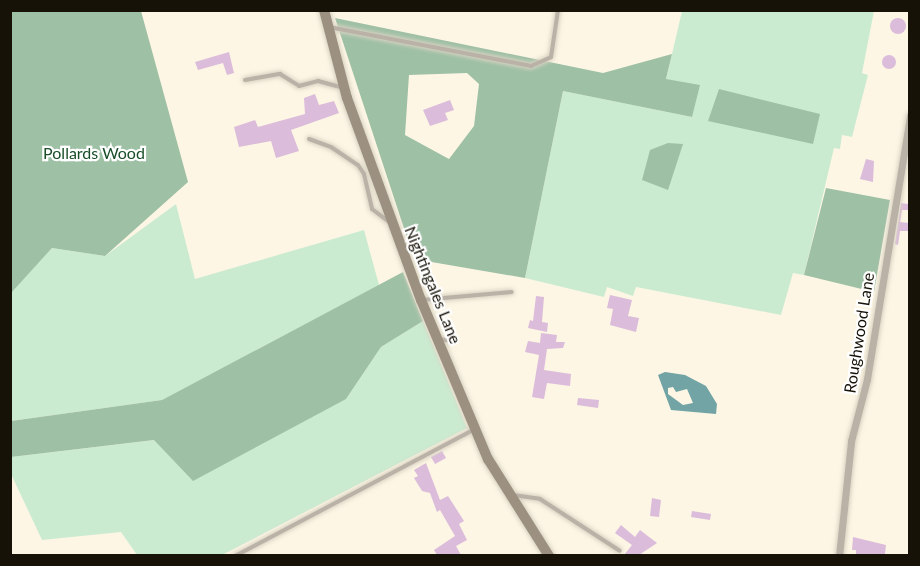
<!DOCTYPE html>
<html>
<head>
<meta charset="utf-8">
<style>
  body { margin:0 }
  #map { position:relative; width:920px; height:566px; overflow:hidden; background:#fdf6e5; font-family:Lato,sans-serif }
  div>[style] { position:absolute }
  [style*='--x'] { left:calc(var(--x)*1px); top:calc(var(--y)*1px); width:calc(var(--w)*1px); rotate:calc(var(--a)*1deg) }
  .green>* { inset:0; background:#cbebd1 }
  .forest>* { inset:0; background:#9ec0a5 }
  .water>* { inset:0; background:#72a4a5 }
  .building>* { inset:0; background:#dbbcda }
  .round { border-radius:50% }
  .roads { filter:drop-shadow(0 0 2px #d8d2c2) drop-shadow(0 0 2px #d8d2c2) }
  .service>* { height:4px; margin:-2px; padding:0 2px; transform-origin:2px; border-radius:2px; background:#bab2a7 }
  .minor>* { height:7px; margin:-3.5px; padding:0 3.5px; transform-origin:3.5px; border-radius:3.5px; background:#bab2a7 }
  .secondary>* { height:10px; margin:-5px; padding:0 5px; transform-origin:5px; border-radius:5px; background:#9c9181 }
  span { translate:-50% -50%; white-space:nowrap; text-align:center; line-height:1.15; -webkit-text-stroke:4.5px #fff; paint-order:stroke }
  .park-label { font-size:16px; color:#194e29 }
  .street-label { font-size:16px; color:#171208 }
  .frame { position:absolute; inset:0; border:12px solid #171208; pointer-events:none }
</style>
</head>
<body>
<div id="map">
  <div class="green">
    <i style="clip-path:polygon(682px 11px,874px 11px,862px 73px,868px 75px,852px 137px,842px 135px,840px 149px,834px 148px,804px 275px,793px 273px,781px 315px,636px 287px,633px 296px,607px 287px,604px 297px,525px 278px,563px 91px,692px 117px,666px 80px)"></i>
    <i style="clip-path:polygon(176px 204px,195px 279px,364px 230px,379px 285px,162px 400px,11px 421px,10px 293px,52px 248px,105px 256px)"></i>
    <i style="clip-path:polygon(423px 321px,467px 428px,222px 555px,137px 555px,121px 532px,42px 540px,11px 474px,11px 457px,155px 440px,346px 399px,381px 347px)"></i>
  </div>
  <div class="forest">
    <i style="clip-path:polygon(11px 10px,141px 11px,188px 182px,105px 256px,52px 248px,11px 293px)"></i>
    <i style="clip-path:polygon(evenodd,335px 18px,603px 73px,672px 54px,666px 79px,700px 85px,692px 117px,563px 91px,525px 278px,414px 259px,335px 18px,467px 73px,479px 84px,474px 126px,449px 159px,405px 135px,409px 75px,467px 73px)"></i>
    <i style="clip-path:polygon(719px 89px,820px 114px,813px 144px,708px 121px)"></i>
    <i style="clip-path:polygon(668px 143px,683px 144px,668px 190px,642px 180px,650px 150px)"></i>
    <i style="clip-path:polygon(826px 188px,890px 200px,874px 292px,804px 275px)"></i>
    <i style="clip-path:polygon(403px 272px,423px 321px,381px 347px,346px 399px,193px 481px,154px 440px,11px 457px,11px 421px,162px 400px)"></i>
  </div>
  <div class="water">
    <i style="clip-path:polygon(evenodd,665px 372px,685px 375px,706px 386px,717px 404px,716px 414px,671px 410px,658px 375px,665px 372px,673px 387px,676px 392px,687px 389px,693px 403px,683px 405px,668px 394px,668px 388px,673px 387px)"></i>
  </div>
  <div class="building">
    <i class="round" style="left:890px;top:18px;width:16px;height:16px"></i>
    <i style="clip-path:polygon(229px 52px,234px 73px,227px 75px,223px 63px,198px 70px,195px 62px)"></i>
    <i class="round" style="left:882px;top:55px;width:14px;height:14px"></i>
    <i style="clip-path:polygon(315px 94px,319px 105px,334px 101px,339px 113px,291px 130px,299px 151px,276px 158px,271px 141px,239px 147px,234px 127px,255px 120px,258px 127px,305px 114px,304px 98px)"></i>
    <i style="clip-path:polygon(450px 100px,454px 110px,445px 113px,448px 120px,430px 126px,423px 110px)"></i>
    <i style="clip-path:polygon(866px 159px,874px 161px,873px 182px,860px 179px)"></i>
    <i style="clip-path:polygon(901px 203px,908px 204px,908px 210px,902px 210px,900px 222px,909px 223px,909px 231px,900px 231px,898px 245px,895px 244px)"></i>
    <i style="clip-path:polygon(610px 295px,632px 300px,628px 316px,639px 318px,636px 332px,610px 325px,613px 309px,607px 308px)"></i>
    <i style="clip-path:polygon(536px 296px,544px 297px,542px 322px,548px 323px,547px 332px,528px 328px,530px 320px,533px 321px)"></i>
    <i style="clip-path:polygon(541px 333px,557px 335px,556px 342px,565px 342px,563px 348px,547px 349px,544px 370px,571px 374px,570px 386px,547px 383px,544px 399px,532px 397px,539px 355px,525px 352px,528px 341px,540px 343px)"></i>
    <i style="clip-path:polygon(578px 398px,599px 400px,598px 408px,577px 405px)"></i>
    <i style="clip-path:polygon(442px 451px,446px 458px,435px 464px,431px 457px)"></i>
    <i style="clip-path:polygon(426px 463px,440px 500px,448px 496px,464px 521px,459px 524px,467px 540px,456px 546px,461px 555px,437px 555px,434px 550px,455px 536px,440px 510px,437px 512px,430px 493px,422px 491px,414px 478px,418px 476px,414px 470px)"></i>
    <i style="clip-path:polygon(652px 498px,661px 500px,659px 517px,650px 516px)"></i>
    <i style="clip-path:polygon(692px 511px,711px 514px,710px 520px,691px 517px)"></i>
    <i style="clip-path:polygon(621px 525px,635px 537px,640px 530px,657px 543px,639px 555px,624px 555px,632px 545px,615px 533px)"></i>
    <i style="clip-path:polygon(853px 537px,886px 545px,885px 554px,856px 555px,856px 550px,852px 550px)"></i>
  </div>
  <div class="roads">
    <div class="service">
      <i style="--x:329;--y:27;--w:206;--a:10.9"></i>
      <i style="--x:531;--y:66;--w:22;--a:-24"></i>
      <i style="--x:551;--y:57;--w:48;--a:-81.5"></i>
      <i style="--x:245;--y:80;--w:36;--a:-10"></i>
      <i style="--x:280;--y:74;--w:22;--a:32"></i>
      <i style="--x:299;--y:86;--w:20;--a:-15"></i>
      <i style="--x:318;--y:81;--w:24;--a:15"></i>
      <i style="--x:309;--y:139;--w:23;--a:20"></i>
      <i style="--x:331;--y:147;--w:32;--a:34"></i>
      <i style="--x:358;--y:165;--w:11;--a:56"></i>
      <i style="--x:364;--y:174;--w:36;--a:77"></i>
      <i style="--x:372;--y:209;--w:21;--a:37"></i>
      <i style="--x:421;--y:300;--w:91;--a:-5"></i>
      <i style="--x:440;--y:339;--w:11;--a:10"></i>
      <i style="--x:513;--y:495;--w:27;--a:8"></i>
      <i style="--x:540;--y:499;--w:95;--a:33"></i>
      <i style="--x:235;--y:556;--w:269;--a:-27.9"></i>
    </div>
    <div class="minor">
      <i style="--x:839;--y:556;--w:116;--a:-84"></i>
      <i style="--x:851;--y:441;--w:64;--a:-75.5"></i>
      <i style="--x:867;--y:379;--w:267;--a:-80.7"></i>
    </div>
    <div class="secondary">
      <i style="--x:324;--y:10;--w:91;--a:75.4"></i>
      <i style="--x:347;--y:98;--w:215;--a:69.9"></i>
      <i style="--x:421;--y:300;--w:173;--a:67.2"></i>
      <i style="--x:488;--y:459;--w:115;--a:57.8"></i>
    </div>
  </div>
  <div class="park-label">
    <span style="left:94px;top:153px">Pollards Wood</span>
  </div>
  <div class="street-label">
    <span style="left:433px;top:285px;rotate:68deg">Nightingales Lane</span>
    <span style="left:859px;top:333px;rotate:-81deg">Roughwood Lane</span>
  </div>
  <div class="frame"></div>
</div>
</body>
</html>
